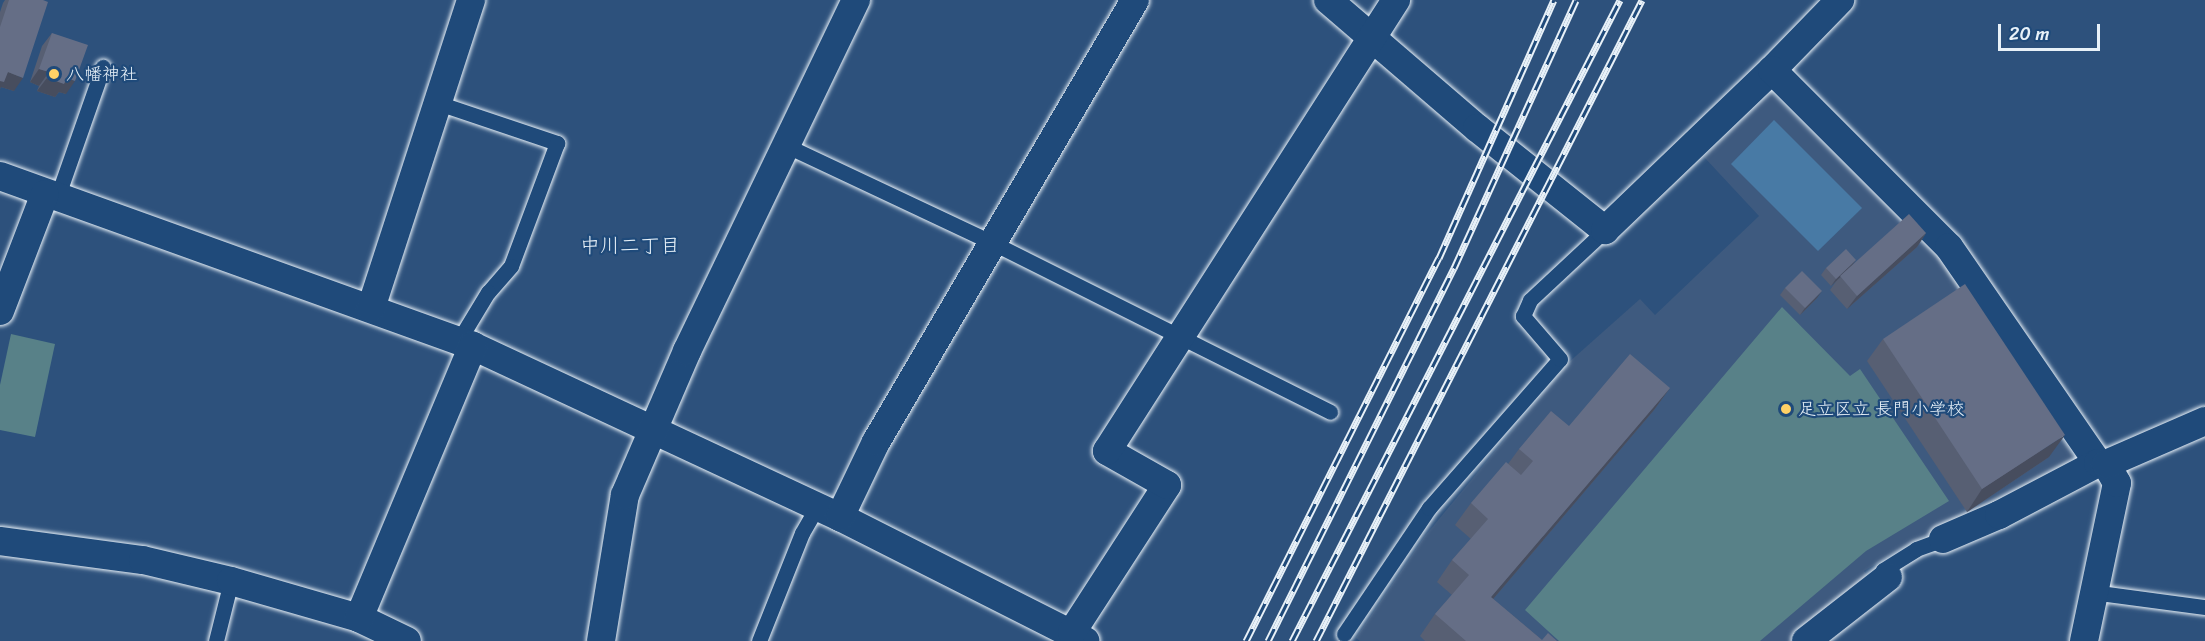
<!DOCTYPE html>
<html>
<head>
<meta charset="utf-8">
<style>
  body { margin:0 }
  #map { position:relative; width:2205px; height:641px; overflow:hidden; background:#2d517c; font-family:Sriracha,"Klee One",sans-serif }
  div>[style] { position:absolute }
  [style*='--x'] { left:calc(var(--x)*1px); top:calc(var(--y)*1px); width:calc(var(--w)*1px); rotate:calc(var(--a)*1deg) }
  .built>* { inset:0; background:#3e5a7f }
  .green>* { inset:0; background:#588188 }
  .water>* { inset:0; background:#487aa5 }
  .roads { filter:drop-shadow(0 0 2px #e8f1f8) drop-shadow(0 0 2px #e8f1f8) }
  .lane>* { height:15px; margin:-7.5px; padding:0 7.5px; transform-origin:7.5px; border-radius:7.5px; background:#1f4a7a }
  .street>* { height:28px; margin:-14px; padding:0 14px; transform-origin:14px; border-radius:14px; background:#1f4a7a }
  .rail>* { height:7px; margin-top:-3.5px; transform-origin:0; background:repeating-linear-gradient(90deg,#1f4a7a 0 14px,#e8f1f8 0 28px); box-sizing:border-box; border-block:2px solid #e8f1f8 }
  .wall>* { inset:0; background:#575f73 }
  .shaded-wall>* { inset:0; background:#474d5e }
  .building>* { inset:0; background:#656e86 }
  .dots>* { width:16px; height:16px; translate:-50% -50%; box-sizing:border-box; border:3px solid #1f4a7a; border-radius:50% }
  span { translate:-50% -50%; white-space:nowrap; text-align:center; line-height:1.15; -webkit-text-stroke:4.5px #1f4a7a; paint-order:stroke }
  .poi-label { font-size:18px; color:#e8f1f8 }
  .left { translate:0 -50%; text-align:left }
  .neighbourhood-label { font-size:20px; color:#e8f1f8 }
  .scale { position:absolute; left:1998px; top:24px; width:102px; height:27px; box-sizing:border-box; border:3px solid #e8f1f8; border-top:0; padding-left:8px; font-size:18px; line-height:21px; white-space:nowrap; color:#e8f1f8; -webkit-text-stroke:4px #1f4a7a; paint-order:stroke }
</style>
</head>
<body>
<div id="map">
  <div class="built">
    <i style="clip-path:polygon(1771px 92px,1937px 254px,2073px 455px,2068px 468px,1914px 541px,1864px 571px,1869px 578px,1789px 641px,1360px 641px,1356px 638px,1425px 536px,1568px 363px,1640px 299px,1655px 315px,1759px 216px,1704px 157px)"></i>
  </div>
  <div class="green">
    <i style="clip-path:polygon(1782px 307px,1850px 376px,1860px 369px,1949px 501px,1866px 551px,1760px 641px,1559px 641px,1525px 610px)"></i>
    <i style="clip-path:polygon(11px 334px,55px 344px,35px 437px,0 430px,0 385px)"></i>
  </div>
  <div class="water">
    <i style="clip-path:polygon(1774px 120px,1862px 208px,1818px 251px,1731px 164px)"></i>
  </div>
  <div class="roads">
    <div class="lane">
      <i style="--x:438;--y:103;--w:126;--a:18.6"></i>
      <i style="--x:557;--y:143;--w:131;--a:110.5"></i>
      <i style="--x:511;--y:266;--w:35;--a:131"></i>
      <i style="--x:488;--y:292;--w:56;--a:121.1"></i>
      <i style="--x:787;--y:146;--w:228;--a:25.2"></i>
      <i style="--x:993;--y:243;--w:377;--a:26.6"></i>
      <i style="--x:57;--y:198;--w:139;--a:-70.7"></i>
      <i style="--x:1887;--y:576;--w:7;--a:-124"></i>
      <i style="--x:1883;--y:570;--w:39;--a:-32"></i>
      <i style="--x:1916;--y:549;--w:29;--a:-20"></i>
      <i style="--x:2092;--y:592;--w:114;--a:7.6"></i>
      <i style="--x:1344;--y:634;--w:152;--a:-56"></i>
      <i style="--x:1429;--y:508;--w:198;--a:-48.7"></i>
      <i style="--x:1560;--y:359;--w:57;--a:-130.7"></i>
      <i style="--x:1523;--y:316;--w:17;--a:-66"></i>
      <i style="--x:1530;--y:300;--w:103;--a:-43"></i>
      <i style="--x:216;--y:641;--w:62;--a:-76"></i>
      <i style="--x:759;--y:641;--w:116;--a:-68.3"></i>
      <i style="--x:802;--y:533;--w:30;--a:-60"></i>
    </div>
    <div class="street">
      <i style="--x:1328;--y:0;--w:196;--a:40.7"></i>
      <i style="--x:1477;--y:128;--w:164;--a:38.6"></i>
      <i style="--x:1605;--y:230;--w:231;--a:-43.8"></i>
      <i style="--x:1772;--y:70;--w:98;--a:-45.8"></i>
      <i style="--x:1772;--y:70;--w:250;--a:45"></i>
      <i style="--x:1949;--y:247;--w:262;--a:55.4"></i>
      <i style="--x:0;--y:176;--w:503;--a:19.77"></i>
      <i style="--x:473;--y:346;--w:405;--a:25"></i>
      <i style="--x:840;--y:517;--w:275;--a:26.8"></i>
      <i style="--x:371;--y:308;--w:324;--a:-72"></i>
      <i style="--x:0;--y:311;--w:125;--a:-69"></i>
      <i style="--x:840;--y:517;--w:83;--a:-64.4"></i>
      <i style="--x:876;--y:442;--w:512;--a:-59.63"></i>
      <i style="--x:1943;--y:539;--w:61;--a:-23.2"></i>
      <i style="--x:1999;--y:515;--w:112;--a:-27.7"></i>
      <i style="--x:2098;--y:463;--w:8;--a:7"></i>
      <i style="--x:0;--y:541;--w:144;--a:7.6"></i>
      <i style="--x:143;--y:560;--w:90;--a:13.4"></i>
      <i style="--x:231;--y:581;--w:133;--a:16.1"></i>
      <i style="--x:359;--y:618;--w:53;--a:25.6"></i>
      <i style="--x:359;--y:618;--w:295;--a:-67.3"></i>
      <i style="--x:1072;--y:632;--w:175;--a:-57.1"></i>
      <i style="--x:1167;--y:485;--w:69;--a:-150.5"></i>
      <i style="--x:1107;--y:451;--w:536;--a:-57.35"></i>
      <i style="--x:601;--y:641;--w:148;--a:-80.7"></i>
      <i style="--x:625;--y:495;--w:157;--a:-66.7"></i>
      <i style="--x:687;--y:351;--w:390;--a:-64.3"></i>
      <i style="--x:1806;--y:641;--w:104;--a:-38"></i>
      <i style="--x:2084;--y:641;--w:161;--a:-78.2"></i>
      <i style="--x:2117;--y:483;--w:22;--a:-120"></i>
      <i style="--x:2106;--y:464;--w:108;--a:-23.5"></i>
    </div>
  </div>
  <div class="rail">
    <i style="--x:1246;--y:641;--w:429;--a:-63.3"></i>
    <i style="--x:1439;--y:258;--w:282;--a:-66"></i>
    <i style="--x:1268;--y:641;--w:417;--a:-63.5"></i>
    <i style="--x:1454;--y:268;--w:294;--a:-65.5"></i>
    <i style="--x:1292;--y:641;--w:720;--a:-62.9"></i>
    <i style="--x:1316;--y:641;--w:719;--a:-63.04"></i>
  </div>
  <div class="wall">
    <i style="clip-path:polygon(5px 0,43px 0,14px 91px,1px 87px,0 89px,0 12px,3px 3px)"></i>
    <i style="clip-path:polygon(52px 33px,66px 94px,59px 92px,55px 97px,37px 91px,39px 86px,30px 82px,42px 46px)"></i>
    <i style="clip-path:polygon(1926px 233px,1917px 247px,1847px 309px,1830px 290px,1837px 280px,1831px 286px,1821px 275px,1826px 268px,1856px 260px,1851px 266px)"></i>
    <i style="clip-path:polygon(1785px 288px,1817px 298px,1800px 315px,1780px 295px)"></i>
    <i style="clip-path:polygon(1883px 339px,2049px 457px,1967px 512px,1867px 361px)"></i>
    <i style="clip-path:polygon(1670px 388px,1654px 410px,1493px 599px,1542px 640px,1557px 641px,1425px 641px,1420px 636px,1435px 614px,1452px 595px,1437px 582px,1452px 560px,1471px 539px,1455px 525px,1471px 503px,1508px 464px,1519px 449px,1569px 426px)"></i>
  </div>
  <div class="shaded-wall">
    <i style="clip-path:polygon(39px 69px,49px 72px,39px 86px,30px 82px)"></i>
    <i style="clip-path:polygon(8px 72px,23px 78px,14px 91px,1px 87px,0 89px,0 81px)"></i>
    <i style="clip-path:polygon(47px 78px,67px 78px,75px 81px,66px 94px,59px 92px,55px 97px,37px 91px)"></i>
    <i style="clip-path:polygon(1926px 233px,1917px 247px,1847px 309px,1857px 296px)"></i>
    <i style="clip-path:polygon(1856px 260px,1851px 267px,1831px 286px,1836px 279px)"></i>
    <i style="clip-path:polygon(1822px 291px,1817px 298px,1800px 315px,1805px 308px)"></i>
    <i style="clip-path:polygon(1670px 388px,1654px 410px,1476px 619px,1491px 597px)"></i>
    <i style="clip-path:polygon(2065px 435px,2049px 457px,1967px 512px,1982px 489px)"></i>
  </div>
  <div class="building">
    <i style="clip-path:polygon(9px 0,43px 0,48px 2px,23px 78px,8px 72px,4px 82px,0 81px,0 27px)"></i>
    <i style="clip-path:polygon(52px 33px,88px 45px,75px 81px,67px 78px,64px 84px,47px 78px,49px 72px,39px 69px)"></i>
    <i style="clip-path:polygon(1909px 214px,1926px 233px,1857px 296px,1840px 276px)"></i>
    <i style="clip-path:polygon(1846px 249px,1856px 260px,1836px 279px,1826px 268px)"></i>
    <i style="clip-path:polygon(1802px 271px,1822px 291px,1805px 308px,1785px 288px)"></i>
    <i style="clip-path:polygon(1965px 284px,2065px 435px,1982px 489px,1883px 339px)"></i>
    <i style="clip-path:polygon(1630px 354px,1670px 388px,1491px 597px,1542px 640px,1548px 633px,1557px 641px,1466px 641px,1435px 614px,1469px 575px,1452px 560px,1488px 519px,1471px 503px,1506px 462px,1521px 475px,1533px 461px,1519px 449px,1551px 411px,1569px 426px)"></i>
  </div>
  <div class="dots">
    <i style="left:54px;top:74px;background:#ffd166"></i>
    <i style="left:1786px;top:409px;background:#ffd166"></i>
  </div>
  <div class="poi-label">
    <span class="left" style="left:66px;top:74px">八幡神社</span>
    <span class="left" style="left:1798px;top:409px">足立区立 長門小学校</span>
  </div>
  <div class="neighbourhood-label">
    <span style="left:630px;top:245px">中川二丁目</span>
  </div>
  <div class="scale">20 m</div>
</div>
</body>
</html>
